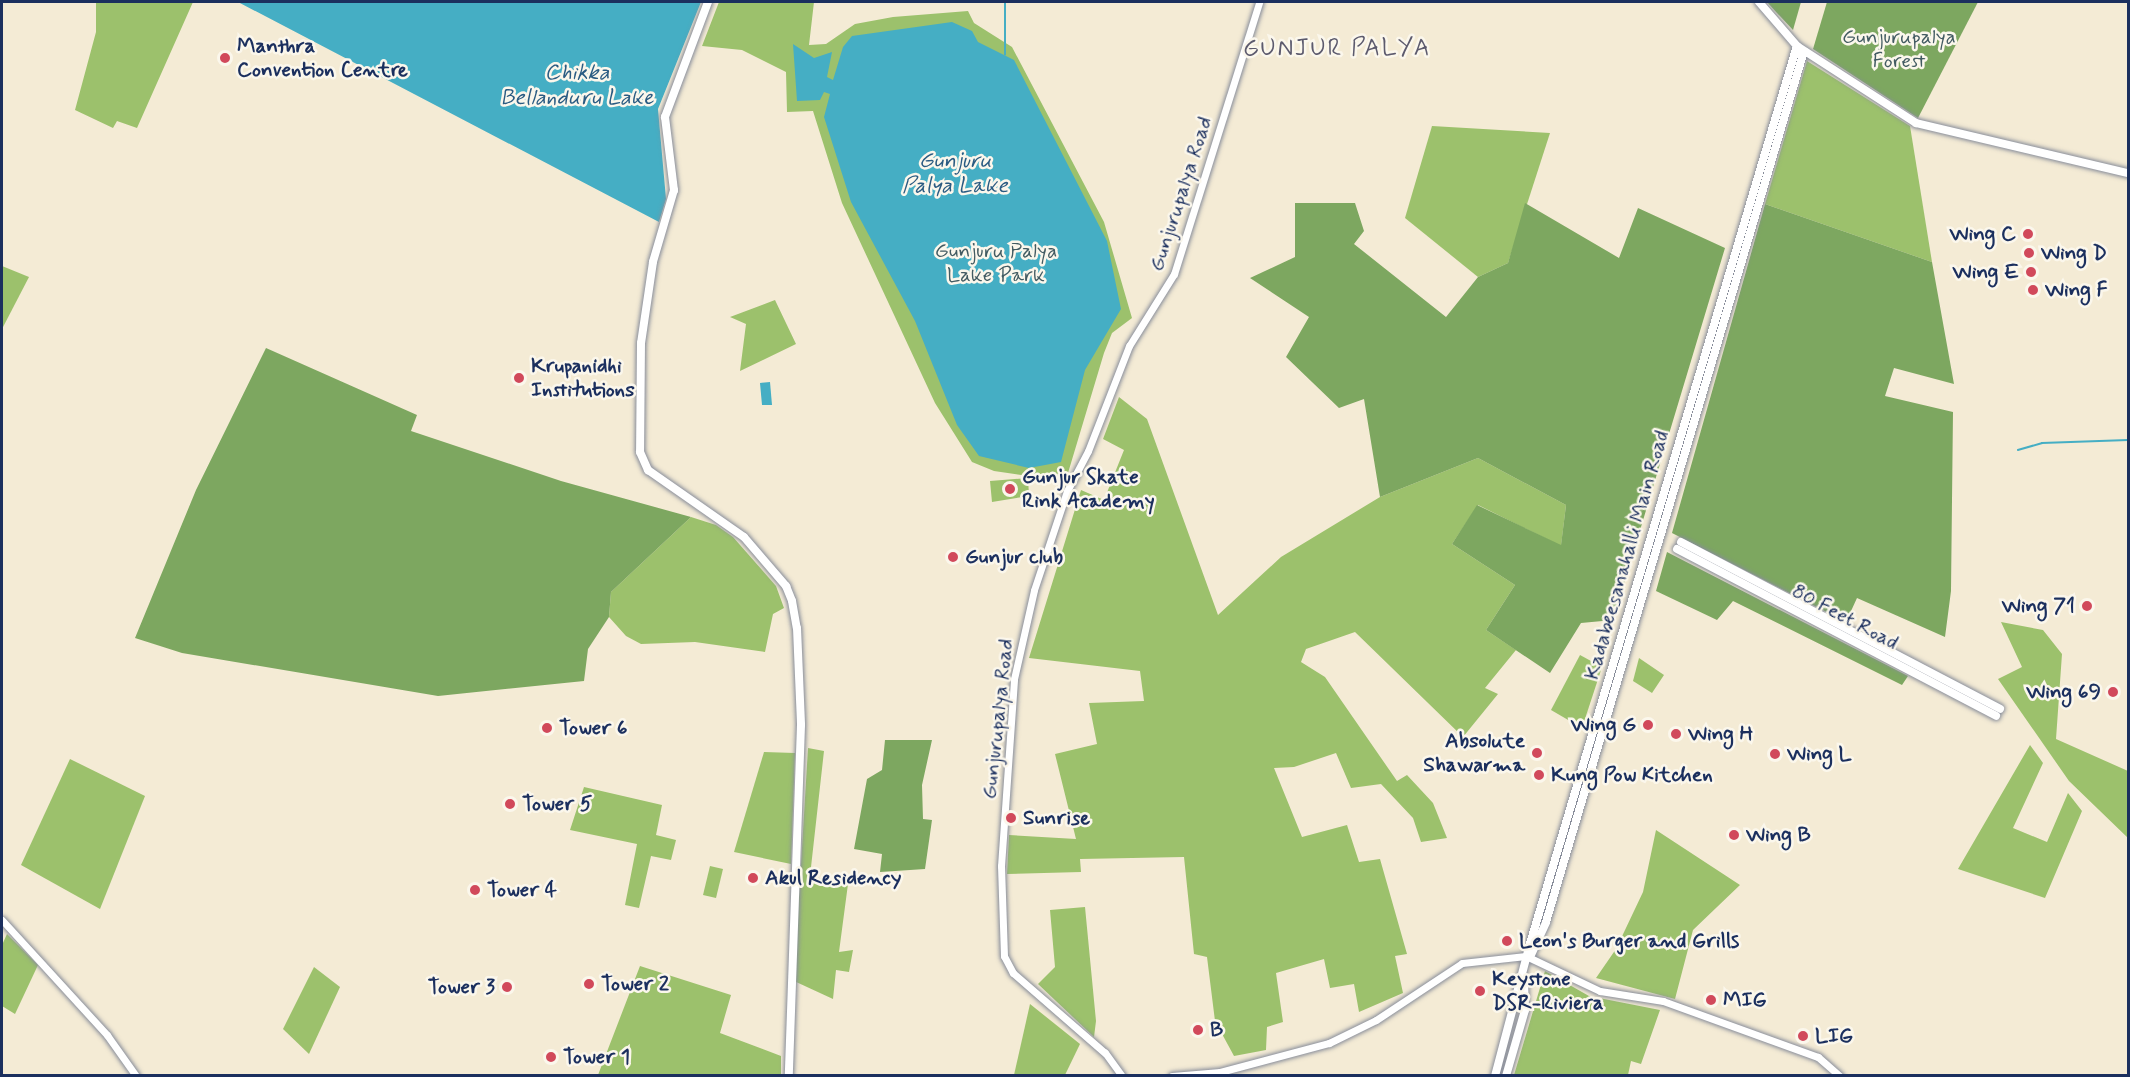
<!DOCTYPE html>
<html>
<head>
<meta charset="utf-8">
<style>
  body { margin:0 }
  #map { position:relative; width:2130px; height:1077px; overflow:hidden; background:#f4ebd5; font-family:Mynerve,sans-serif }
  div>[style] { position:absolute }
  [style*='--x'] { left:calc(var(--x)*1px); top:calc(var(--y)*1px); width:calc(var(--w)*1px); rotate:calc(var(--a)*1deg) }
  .green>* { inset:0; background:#9cc16c }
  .forest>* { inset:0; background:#7da760 }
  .water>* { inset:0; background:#45aec4 }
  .stream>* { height:1.5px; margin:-0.75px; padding:0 0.75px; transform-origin:0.75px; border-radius:0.75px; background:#45aec4 }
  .roads { filter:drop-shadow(0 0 2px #888d9a) drop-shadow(0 0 2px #888d9a) }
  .tertiary>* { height:7px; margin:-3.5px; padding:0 3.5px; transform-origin:3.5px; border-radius:3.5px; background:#fff }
  .secondary>* { height:8px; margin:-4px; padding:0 4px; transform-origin:4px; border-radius:4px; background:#fff }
  .primary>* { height:8px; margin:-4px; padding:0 4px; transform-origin:4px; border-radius:4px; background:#fff }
  .dots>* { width:16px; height:16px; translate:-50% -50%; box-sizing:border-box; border:3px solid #fbf7ec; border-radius:50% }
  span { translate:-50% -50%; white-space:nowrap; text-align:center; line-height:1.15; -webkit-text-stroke:5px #fbf7ec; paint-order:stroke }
  .park-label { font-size:21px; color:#425b62 }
  .poi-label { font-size:21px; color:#1b2f5e; font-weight:700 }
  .left { translate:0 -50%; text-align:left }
  .right { translate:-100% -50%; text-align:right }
  .street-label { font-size:21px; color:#1b2f5e }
  .water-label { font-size:22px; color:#2a5b82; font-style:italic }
  .quarter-label { font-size:24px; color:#5c5a6d; letter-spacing:1.5px }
  .frame { position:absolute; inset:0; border:3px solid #1b2f5e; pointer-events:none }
</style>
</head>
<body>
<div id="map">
  <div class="green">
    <i style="clip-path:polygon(96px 2px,193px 2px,137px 128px,117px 121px,113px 128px,75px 110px,96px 32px)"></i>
    <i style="clip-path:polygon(719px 2px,814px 2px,809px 45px,826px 44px,855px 24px,893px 17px,968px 11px,974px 23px,1012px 47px,1104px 222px,1132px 318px,1112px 333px,1104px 353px,1068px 473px,1057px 480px,994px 471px,972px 462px,935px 403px,842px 203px,813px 111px,787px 112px,786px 72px,742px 50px,702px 46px)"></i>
    <i style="clip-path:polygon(1807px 61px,1910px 126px,1932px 262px,1765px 204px)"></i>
    <i style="clip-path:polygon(1432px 126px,1550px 133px,1508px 263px,1478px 277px,1405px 218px)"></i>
    <i style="clip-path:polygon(2px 266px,29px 277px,2px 329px)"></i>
    <i style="clip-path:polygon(775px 300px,796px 344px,740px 371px,746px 324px,730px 317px)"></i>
    <i style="clip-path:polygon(1119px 397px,1147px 419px,1218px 615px,1281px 557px,1380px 497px,1478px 458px,1566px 505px,1561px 546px,1478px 505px,1452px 544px,1515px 585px,1486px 630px,1516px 650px,1485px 688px,1498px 694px,1463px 737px,1355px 632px,1306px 649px,1301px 662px,1325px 677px,1397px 781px,1407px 775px,1433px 803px,1447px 838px,1421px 842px,1413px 818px,1381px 784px,1351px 788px,1336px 753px,1294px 767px,1274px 768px,1302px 837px,1347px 825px,1359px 862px,1380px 859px,1407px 954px,1395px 956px,1403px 993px,1359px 1012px,1354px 984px,1330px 988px,1324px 959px,1276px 973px,1283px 1022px,1267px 1027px,1266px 1050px,1234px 1056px,1215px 1021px,1207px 957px,1194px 954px,1184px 857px,1080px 859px,1081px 872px,1007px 874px,1009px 835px,1076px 839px,1055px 754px,1097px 744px,1089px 703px,1144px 701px,1140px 671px,1029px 658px,1081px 490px,1104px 500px,1124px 450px,1103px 439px)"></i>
    <i style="clip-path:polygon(1028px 478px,1029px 496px,992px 502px,990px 481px)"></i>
    <i style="clip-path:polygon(691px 517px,716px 525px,733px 537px,776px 586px,784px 608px,773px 614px,765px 652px,695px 642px,641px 644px,626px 636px,609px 617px,611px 592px)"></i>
    <i style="clip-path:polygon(2001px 622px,2043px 630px,2062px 654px,2056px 739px,2128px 771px,2128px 838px,2069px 781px,1998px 679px,2022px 667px)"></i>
    <i style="clip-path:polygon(1580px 655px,1602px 667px,1582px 728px,1551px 710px)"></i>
    <i style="clip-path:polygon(1639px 658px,1664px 675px,1652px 693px,1633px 681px)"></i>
    <i style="clip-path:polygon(2030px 745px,2043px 763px,2013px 828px,2047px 842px,2068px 793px,2082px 811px,2045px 898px,1958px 869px)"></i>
    <i style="clip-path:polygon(808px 748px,824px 751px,810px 876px,848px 884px,839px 952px,853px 950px,849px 972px,836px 970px,833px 999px,794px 981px)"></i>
    <i style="clip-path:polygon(764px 752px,795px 753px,791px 864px,734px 852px)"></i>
    <i style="clip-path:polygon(70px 759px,145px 796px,100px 909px,21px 865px)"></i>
    <i style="clip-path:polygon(584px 787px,662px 805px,656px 835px,676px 840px,671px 860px,651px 856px,639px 908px,625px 905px,637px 844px,570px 830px)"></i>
    <i style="clip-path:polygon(1656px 830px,1740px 885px,1693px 930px,1675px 999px,1596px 978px,1616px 949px,1643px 892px)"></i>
    <i style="clip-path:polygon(710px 866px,723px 869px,716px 898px,703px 895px)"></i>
    <i style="clip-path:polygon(1085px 907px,1096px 1021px,1094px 1037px,1038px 984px,1055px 967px,1050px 910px)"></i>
    <i style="clip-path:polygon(7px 934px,38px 965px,15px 1014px,2px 1006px,2px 945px)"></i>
    <i style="clip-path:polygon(640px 966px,731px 995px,720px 1033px,781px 1056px,781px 1075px,598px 1075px)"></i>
    <i style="clip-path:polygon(314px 967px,340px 987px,309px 1054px,283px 1029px)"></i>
    <i style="clip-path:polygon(1545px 971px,1589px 996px,1660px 1010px,1641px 1064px,1631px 1061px,1628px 1075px,1514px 1075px)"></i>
    <i style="clip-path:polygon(1030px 1004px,1080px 1044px,1065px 1075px,1014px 1075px)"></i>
  </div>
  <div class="forest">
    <i style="clip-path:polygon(1767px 2px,1801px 2px,1793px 30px,1776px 12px)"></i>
    <i style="clip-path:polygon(1827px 2px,1978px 2px,1918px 118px,1813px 49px)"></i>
    <i style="clip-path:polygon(1295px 203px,1355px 203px,1364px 231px,1354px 244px,1446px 317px,1478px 277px,1508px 263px,1525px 203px,1619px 258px,1638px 208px,1725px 248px,1613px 620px,1581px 623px,1550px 673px,1486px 630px,1515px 585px,1452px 544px,1477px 505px,1561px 545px,1566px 505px,1478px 458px,1380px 497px,1364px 399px,1339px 408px,1286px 357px,1309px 317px,1250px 278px,1295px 257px)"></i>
    <i style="clip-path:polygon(1765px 204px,1932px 262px,1954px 384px,1894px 368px,1885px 396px,1953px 412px,1951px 591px,1945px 637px,1857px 598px,1846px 622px,1672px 533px)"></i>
    <i style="clip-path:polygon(266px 348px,417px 415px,411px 431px,561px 481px,691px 517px,611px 592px,609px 617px,588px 649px,584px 681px,438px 696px,182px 653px,135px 638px,196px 490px)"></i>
    <i style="clip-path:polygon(1667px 552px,1908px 676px,1902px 685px,1733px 601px,1717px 620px,1656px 591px)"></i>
    <i style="clip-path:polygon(885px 740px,932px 740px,922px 785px,923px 819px,932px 820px,925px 869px,880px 872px,882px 854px,854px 849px,867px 779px,882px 770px)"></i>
  </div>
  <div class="water">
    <i style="clip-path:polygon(238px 2px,701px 2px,658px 109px,666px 199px,659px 222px)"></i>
    <i style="clip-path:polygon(952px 22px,972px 31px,978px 42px,1014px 60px,1107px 241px,1121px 309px,1085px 370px,1061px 462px,1029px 468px,979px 456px,957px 425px,915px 321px,851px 202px,824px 117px,830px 94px,824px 92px,820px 100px,797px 101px,793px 44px,814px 58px,832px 52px,827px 77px,833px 80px,843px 47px,852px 36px)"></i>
    <i style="clip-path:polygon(770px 382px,772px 405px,762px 405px,760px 383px)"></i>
  </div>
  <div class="stream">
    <i style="--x:1005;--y:55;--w:53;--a:-90"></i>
    <i style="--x:2018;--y:450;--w:25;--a:-16"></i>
    <i style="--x:2042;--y:443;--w:86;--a:-2"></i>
  </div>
  <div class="roads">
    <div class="tertiary">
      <i style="--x:2;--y:920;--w:156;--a:47.6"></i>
      <i style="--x:107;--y:1035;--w:50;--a:54.7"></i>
      <i style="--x:1122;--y:1076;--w:29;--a:-126"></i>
      <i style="--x:1105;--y:1053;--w:122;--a:-139"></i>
      <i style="--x:1013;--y:973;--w:19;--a:-118"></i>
      <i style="--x:1004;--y:956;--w:90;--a:-91.9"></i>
      <i style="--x:1001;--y:866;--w:187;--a:-86"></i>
      <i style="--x:1014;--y:679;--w:91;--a:-77.3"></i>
      <i style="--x:1034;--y:590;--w:104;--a:-71.6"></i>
      <i style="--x:1067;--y:491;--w:45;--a:-62.3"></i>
      <i style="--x:1088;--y:451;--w:113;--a:-68.7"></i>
      <i style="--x:1129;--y:346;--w:85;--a:-58"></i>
      <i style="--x:1174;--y:274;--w:285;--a:-72.6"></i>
      <i style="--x:1172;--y:1076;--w:48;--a:-4.8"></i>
      <i style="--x:1220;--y:1072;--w:113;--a:-14.9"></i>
      <i style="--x:1329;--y:1043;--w:52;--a:-26.1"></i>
      <i style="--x:1376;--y:1020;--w:103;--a:-33.5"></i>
      <i style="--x:1462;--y:963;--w:64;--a:-6.2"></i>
      <i style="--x:1526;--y:956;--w:82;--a:25.3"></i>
      <i style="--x:1600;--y:991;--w:64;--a:9"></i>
      <i style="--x:1663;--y:1001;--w:165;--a:19.9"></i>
      <i style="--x:1818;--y:1057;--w:29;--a:41"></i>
    </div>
    <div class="secondary">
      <i style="--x:708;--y:2;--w:123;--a:110.5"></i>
      <i style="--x:665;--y:117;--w:74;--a:83"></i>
      <i style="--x:674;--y:190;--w:75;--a:106.3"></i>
      <i style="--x:653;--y:262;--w:82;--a:98.4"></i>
      <i style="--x:641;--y:343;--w:109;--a:90.5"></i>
      <i style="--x:640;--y:452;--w:20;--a:66"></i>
      <i style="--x:648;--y:470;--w:117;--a:34.9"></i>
      <i style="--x:744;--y:537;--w:65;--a:49.4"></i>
      <i style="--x:786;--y:586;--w:16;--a:68"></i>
      <i style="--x:792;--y:601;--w:27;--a:80"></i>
      <i style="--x:797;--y:628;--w:97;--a:87.6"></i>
      <i style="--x:801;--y:725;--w:351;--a:92"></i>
      <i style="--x:1681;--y:542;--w:360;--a:27.6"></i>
      <i style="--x:1677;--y:549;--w:360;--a:27.6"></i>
    </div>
    <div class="primary">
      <i style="--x:1759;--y:2;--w:58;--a:49.2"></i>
      <i style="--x:1797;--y:46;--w:142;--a:32.9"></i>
      <i style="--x:1916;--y:123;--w:218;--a:13.3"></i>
      <i style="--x:1530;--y:957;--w:38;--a:-65"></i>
      <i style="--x:1546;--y:922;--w:908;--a:-73.5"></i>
      <i style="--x:1495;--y:1076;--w:133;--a:-75.2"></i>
      <i style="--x:1529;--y:947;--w:940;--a:-73.44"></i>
      <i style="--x:1506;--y:1076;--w:69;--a:-73.9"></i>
      <i style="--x:1525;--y:1010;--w:32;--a:-92"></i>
    </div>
  </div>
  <div class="dots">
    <i style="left:225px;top:58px;background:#d1495b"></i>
    <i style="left:2028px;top:234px;background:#d1495b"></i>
    <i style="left:2029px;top:253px;background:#d1495b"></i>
    <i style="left:2031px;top:272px;background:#d1495b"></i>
    <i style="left:2033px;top:290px;background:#d1495b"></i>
    <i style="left:519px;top:378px;background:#d1495b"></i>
    <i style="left:1010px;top:489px;background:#d1495b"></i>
    <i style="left:953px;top:557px;background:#d1495b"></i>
    <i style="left:2087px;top:606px;background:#d1495b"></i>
    <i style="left:2113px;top:692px;background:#d1495b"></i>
    <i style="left:1648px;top:725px;background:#d1495b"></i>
    <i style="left:547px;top:728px;background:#d1495b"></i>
    <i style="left:1676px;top:734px;background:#d1495b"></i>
    <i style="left:1537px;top:753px;background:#d1495b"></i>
    <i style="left:1775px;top:754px;background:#d1495b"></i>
    <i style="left:1539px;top:775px;background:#d1495b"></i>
    <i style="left:510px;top:804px;background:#d1495b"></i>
    <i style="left:1011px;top:818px;background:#d1495b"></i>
    <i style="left:1734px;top:835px;background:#d1495b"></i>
    <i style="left:753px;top:878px;background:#d1495b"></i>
    <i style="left:475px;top:890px;background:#d1495b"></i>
    <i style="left:1507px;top:941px;background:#d1495b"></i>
    <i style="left:589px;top:984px;background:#d1495b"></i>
    <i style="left:507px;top:987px;background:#d1495b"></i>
    <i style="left:1480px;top:991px;background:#d1495b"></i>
    <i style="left:1711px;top:1000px;background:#d1495b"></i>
    <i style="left:1198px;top:1030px;background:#d1495b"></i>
    <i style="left:1803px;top:1036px;background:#d1495b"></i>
    <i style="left:551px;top:1057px;background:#d1495b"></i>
  </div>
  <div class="park-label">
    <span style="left:1899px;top:49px">Gunjurupalya<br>Forest</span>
    <span style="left:996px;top:263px">Gunjuru Palya<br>Lake Park</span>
  </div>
  <div class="poi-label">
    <span class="left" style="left:237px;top:58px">Manthra<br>Convention Centre</span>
    <span class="right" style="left:2016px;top:234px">Wing C</span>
    <span class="left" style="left:2041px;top:253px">Wing D</span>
    <span class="right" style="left:2019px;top:272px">Wing E</span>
    <span class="left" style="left:2045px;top:290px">Wing F</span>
    <span class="left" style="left:531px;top:378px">Krupanidhi<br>Institutions</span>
    <span class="left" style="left:1022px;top:489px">Gunjur Skate<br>Rink Academy</span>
    <span class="left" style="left:965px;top:557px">Gunjur club</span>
    <span class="right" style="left:2075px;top:606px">Wing 71</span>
    <span class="right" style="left:2101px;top:692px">Wing 69</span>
    <span class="right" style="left:1636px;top:725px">Wing G</span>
    <span class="left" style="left:559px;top:728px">Tower 6</span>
    <span class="left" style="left:1688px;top:734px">Wing H</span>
    <span class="right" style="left:1525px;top:753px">Absolute<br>Shawarma</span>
    <span class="left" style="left:1787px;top:754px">Wing L</span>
    <span class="left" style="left:1551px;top:775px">Kung Pow Kitchen</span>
    <span class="left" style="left:522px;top:804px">Tower 5</span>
    <span class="left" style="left:1023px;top:818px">Sunrise</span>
    <span class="left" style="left:1746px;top:835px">Wing B</span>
    <span class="left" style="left:765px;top:878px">Akul Residency</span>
    <span class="left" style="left:487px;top:890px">Tower 4</span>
    <span class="left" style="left:1519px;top:941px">Leon's Burger and Grills</span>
    <span class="left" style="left:1492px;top:991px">Keystone<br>DSR-Riviera</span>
    <span class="left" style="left:601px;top:984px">Tower 2</span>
    <span class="right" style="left:495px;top:987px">Tower 3</span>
    <span class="left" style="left:1723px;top:1000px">MIG</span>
    <span class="left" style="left:1210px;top:1030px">B</span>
    <span class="left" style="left:1815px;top:1036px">LIG</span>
    <span class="left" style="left:563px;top:1057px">Tower 1</span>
  </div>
  <div class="street-label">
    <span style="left:1181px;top:194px;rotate:-72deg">Gunjurupalya Road</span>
    <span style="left:1627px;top:555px;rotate:-74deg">Kadabeesanahalli Main Road</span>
    <span style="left:1845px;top:617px;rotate:28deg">80 Feet Road</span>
    <span style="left:998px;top:719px;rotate:-84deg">Gunjurupalya Road</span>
  </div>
  <div class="water-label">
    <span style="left:577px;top:86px">Chikka<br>Bellanduru Lake</span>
    <span style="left:955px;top:174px">Gunjuru<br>Palya Lake</span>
  </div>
  <div class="quarter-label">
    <span style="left:1337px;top:49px">GUNJUR PALYA</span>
  </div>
  <div class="frame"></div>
</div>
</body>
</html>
